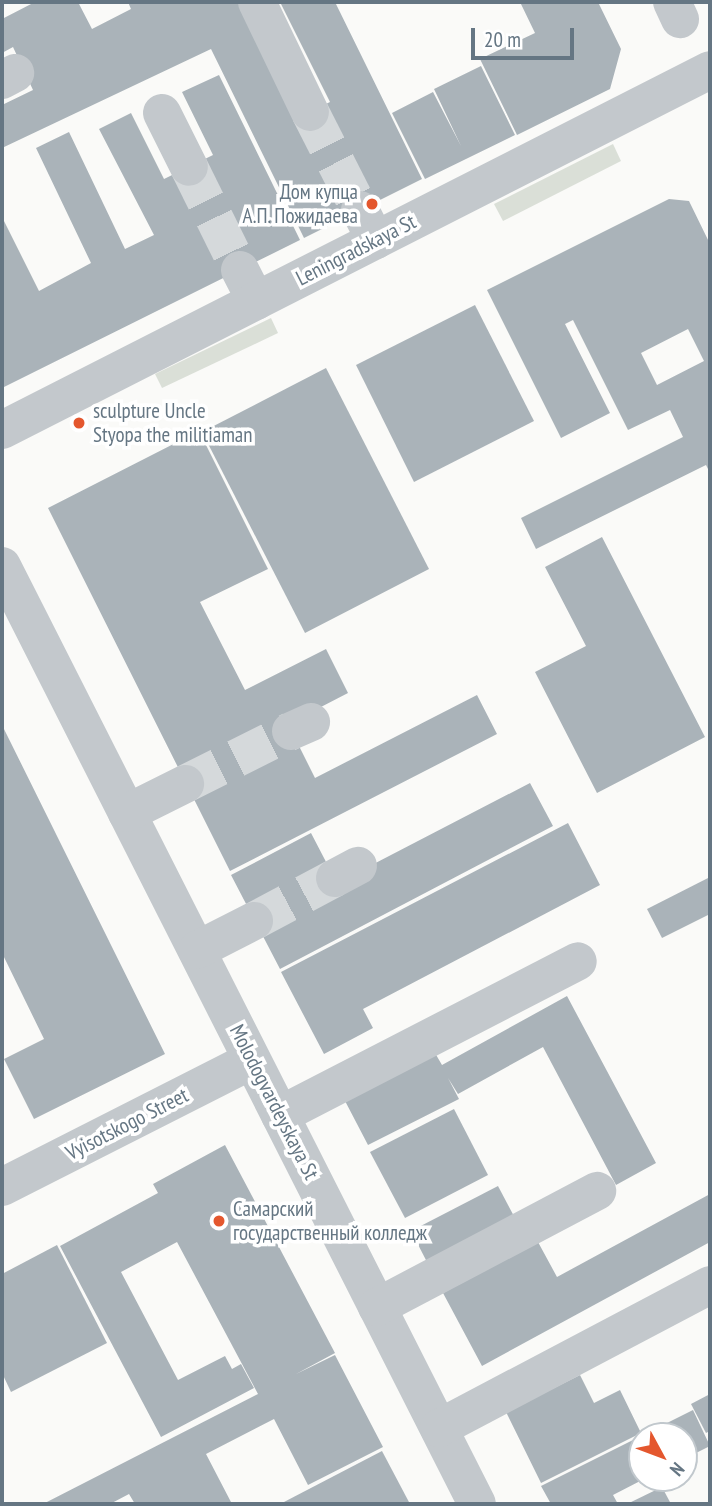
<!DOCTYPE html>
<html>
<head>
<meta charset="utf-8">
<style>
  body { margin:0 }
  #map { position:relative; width:712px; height:1506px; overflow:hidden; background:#fafaf8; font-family:"PT Sans Narrow",sans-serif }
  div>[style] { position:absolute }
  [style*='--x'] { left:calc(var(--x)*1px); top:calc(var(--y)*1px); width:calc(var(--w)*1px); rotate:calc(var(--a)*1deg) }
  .green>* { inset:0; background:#dadfd7 }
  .building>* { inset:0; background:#aab3b9 }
  .minor-tunnel>* { height:38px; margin-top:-19px; transform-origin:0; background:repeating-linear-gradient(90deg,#d5d9db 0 38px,transparent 0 57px) }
  .minor>* { height:38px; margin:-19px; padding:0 19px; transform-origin:19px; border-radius:19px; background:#c3c8cc }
  .dots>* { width:19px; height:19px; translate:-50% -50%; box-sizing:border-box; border:4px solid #fff; border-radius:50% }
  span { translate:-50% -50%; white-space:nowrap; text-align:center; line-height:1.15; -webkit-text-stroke:7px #fff; paint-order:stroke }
  .poi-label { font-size:21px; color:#657683 }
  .right { translate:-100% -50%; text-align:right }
  .left { translate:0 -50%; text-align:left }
  .street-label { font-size:21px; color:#657683 }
  .frame { position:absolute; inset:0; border:4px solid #657683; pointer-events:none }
  .north { position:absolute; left:628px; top:1422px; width:70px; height:70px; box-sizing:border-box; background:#fff; border:2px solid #c1c8cd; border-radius:50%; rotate:131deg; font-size:19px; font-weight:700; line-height:28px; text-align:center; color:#657683 }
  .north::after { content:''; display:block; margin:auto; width:24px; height:32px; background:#e4572e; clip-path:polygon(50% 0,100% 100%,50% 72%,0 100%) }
  .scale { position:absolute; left:471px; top:28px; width:103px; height:32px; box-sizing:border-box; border:4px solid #657683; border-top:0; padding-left:9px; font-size:21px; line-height:24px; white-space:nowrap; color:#657683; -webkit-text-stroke:5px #fff; paint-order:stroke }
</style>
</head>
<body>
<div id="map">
  <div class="green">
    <i style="clip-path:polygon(613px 144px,621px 161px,503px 221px,494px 204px)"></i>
    <i style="clip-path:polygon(271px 318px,278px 333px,162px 388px,155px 374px)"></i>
  </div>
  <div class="building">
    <i style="clip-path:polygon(35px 2px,78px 2px,92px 29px,131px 9px,128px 2px,238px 2px,295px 119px,330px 102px,280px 2px,335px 2px,422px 179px,304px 238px,211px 49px,2px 148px,2px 105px,33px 90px,13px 47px,2px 53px,2px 19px)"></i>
    <i style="clip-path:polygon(520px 2px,598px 2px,621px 49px,610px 89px,517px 135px,480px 59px,535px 33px)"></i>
    <i style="clip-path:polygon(481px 66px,515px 135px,425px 179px,392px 113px,433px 92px,461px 146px,434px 89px)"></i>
    <i style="clip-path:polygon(219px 75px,300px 240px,2px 388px,2px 217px,39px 291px,91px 263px,36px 148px,69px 132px,125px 249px,154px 235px,99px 129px,131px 113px,164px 179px,213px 155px,182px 92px)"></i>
    <i style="clip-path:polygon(evenodd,669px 199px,689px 201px,710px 244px,710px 473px,706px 465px,536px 549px,521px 518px,683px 437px,670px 410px,628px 430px,573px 320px,565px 324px,610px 413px,561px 438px,487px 290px,669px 199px,688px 329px,704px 361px,657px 385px,641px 353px,688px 329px)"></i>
    <i style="clip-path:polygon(475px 305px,534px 421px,414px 482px,356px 365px)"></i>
    <i style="clip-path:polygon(326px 368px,429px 569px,305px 633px,202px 432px)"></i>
    <i style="clip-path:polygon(199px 431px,268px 569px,200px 602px,245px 690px,326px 649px,348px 693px,288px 724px,315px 778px,477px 695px,497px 734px,230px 871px,48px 508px)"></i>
    <i style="clip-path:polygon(602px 537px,705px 737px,597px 793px,535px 672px,586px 646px,545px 567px)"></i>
    <i style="clip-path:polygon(2px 725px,165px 1054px,34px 1119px,4px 1059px,44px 1039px,2px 953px)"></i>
    <i style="clip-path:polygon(530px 783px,553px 826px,280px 969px,231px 875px,311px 833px,337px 883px)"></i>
    <i style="clip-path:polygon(568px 823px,600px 885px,363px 1009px,373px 1028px,324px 1054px,281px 972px)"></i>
    <i style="clip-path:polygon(710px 877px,710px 914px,662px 938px,647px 909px)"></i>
    <i style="clip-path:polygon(567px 996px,656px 1163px,616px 1185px,543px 1047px,458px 1094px,448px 1078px,459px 1099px,368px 1145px,344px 1099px,435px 1053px,442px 1065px)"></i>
    <i style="clip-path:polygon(454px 1109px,488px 1175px,405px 1218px,370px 1152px)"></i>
    <i style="clip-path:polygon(225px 1145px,335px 1353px,296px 1374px,335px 1355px,383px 1447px,308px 1485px,274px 1419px,206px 1454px,232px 1504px,135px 1504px,129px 1494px,110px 1504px,43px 1504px,258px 1394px,177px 1242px,121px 1272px,178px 1380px,225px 1356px,232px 1369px,241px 1364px,254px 1388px,161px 1437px,60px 1246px,158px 1193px,153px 1184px)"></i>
    <i style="clip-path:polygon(498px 1186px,516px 1220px,428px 1264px,411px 1231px)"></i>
    <i style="clip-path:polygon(710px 1194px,710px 1242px,482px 1366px,443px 1293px,538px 1242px,557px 1277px)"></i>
    <i style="clip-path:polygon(57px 1245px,107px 1343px,11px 1392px,2px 1373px,2px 1274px)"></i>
    <i style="clip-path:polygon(580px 1375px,594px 1403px,620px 1390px,641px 1433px,541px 1483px,506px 1412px)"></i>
    <i style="clip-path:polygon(710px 1394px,710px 1431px,706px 1433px,691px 1404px)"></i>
    <i style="clip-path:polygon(693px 1410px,710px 1446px,684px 1459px,684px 1436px,642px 1436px,642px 1478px,646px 1478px,613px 1495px,618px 1504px,551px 1504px,541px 1486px)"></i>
    <i style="clip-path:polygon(382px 1451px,410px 1504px,286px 1504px,284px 1502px)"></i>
    <i style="clip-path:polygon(662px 1487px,671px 1504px,627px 1504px)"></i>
  </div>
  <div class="minor-tunnel">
    <i style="--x:310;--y:112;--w:110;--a:63"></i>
    <i style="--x:189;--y:167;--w:115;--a:63.7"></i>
    <i style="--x:185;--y:784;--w:119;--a:-26.6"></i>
    <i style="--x:254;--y:921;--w:92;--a:-28"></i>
  </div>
  <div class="minor">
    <i style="--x:257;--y:2;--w:122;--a:64.3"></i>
    <i style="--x:672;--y:2;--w:19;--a:65"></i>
    <i style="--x:2;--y:80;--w:15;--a:-28"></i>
    <i style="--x:162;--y:113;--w:60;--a:63.4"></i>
    <i style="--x:360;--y:210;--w:34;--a:63"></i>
    <i style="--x:240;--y:270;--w:35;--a:63"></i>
    <i style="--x:2;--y:430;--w:794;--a:-26.95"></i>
    <i style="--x:2;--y:566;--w:1051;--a:63.14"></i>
    <i style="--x:291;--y:731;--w:22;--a:-24"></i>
    <i style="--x:127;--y:813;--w:65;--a:-26.6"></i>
    <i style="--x:335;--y:878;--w:26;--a:-28"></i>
    <i style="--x:197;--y:950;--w:64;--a:-27"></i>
    <i style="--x:280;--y:1115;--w:335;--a:-27.3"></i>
    <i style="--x:2;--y:1187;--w:280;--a:-26.9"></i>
    <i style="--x:377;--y:1307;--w:249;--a:-27.8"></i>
    <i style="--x:439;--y:1428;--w:306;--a:-27.8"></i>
  </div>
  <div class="dots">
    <i style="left:372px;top:204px;background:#e4572e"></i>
    <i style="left:79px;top:423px;background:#e4572e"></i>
    <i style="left:219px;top:1221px;background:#e4572e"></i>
  </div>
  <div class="poi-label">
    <span class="right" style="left:358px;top:204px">Дом купца<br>А.П. Пожидаева</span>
    <span class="left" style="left:93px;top:423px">sculpture Uncle<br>Styopa the militiaman</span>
    <span class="left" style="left:233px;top:1221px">Самарский<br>государственный колледж</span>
  </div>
  <div class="street-label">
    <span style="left:356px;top:250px;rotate:-27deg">Leningradskaya St</span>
    <span style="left:274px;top:1102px;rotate:63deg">Molodogvardeyskaya St</span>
    <span style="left:127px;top:1124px;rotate:-27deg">Vyisotskogo Street</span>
  </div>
  <div class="frame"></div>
  <div class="north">N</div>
  <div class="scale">20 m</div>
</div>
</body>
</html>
